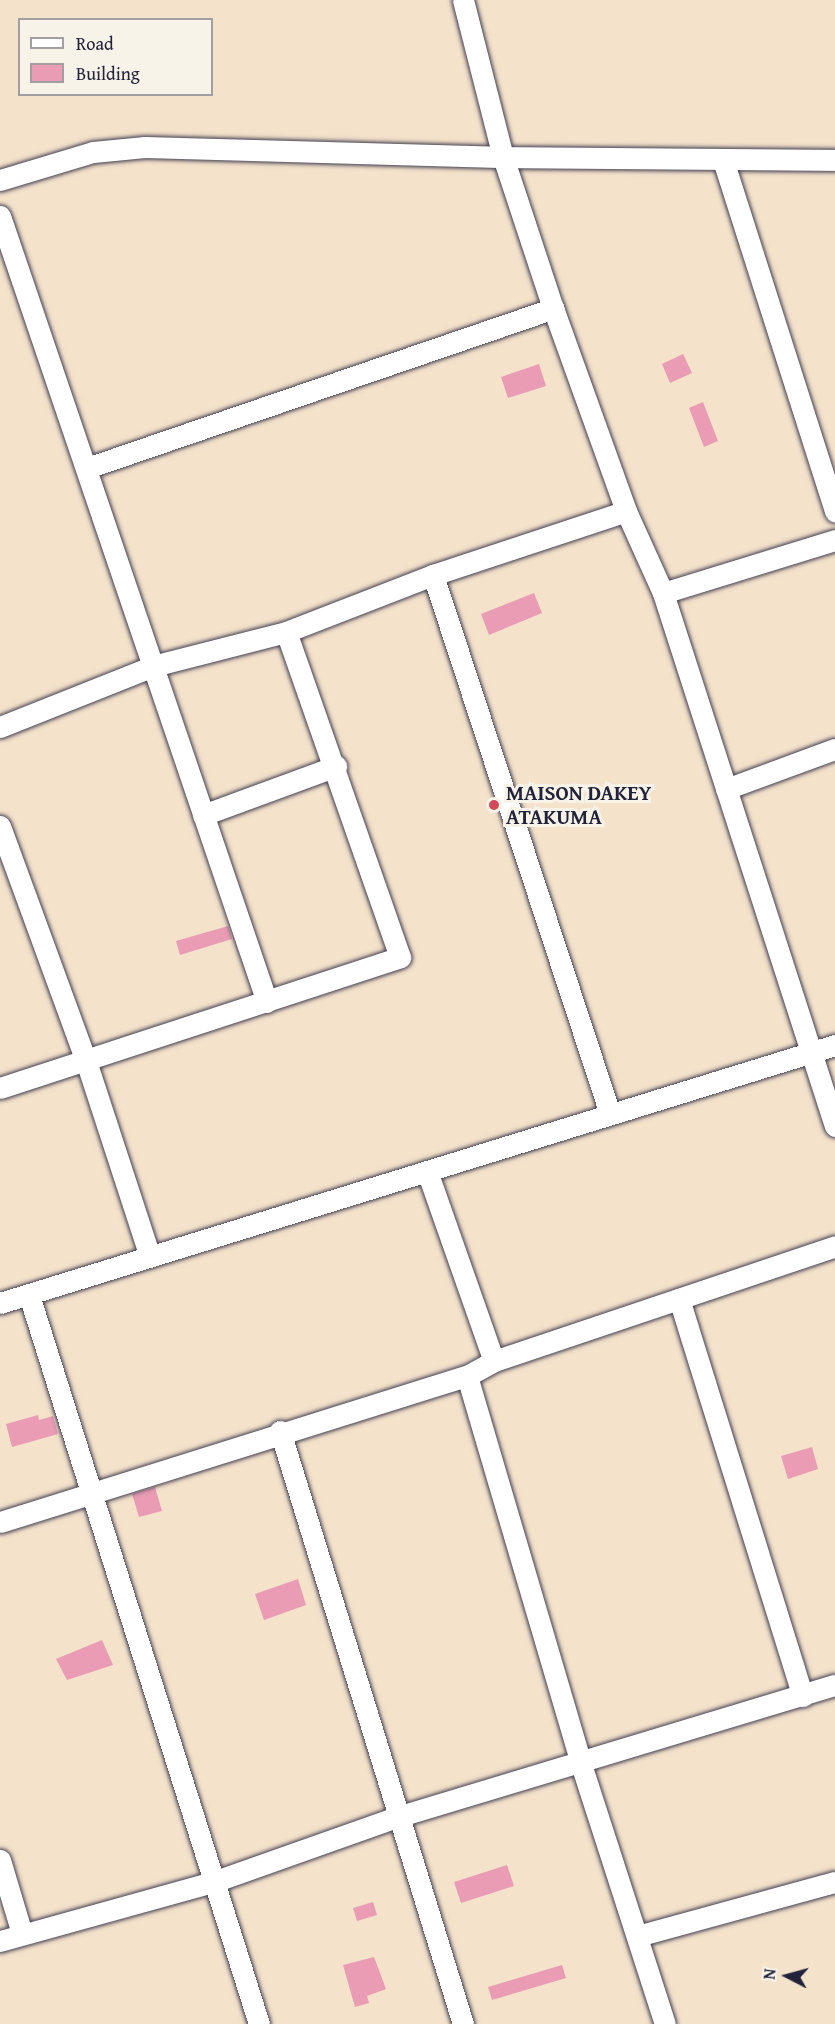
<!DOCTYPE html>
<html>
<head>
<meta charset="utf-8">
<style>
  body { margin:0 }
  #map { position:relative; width:835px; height:2024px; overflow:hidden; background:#f4e2cb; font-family:"Gentium Book Plus",serif }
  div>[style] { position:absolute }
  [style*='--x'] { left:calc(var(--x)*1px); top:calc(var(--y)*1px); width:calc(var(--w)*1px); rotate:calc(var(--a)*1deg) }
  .building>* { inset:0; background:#e99cb4 }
  .roads { filter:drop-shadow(0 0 2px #423f51) drop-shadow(0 0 2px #423f51) }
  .minor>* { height:21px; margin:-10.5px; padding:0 10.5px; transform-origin:10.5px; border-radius:10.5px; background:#fff }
  .dots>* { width:16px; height:16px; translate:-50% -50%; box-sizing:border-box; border:3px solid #f7f3e8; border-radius:50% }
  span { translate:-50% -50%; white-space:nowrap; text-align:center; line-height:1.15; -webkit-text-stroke:6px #f7f3e8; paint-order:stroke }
  .poi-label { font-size:21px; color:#22223b; font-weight:700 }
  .left { translate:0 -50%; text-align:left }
  .legend { position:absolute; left:18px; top:18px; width:195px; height:78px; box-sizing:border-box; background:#f7f3e8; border:2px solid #a29fa3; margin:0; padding:8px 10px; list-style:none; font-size:18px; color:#22223b }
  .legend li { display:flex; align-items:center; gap:12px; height:30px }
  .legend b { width:30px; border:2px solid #a29fa3 }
  .north { position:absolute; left:757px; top:1946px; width:60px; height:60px; -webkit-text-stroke:4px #f7f3e8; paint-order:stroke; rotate:276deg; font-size:16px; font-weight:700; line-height:24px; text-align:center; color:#22223b }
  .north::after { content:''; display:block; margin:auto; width:21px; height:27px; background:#22223b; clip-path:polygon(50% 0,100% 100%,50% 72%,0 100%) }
</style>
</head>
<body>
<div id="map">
  <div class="building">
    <i style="clip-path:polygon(683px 354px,692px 373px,670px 383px,662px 364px)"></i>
    <i style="clip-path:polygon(539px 364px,546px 386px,508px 398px,501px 377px)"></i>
    <i style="clip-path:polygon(703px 402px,718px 441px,704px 447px,689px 408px)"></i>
    <i style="clip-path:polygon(534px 593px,542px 613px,489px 635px,481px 614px)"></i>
    <i style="clip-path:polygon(228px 926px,232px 939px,180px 955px,176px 941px)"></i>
    <i style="clip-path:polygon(38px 1415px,39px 1420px,53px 1416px,58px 1434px,12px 1447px,6px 1424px)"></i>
    <i style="clip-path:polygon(812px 1447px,818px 1469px,788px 1479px,781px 1456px)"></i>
    <i style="clip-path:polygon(155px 1487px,162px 1511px,139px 1517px,132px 1494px)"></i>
    <i style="clip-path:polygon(298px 1579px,306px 1605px,264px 1620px,255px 1594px)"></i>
    <i style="clip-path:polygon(102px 1640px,113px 1665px,67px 1680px,56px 1659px)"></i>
    <i style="clip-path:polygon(507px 1865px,514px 1886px,461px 1903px,454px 1882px)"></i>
    <i style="clip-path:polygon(373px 1902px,377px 1915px,357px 1921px,353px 1908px)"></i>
    <i style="clip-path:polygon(374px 1957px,386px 1989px,367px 1996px,369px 2003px,355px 2007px,343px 1965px)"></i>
    <i style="clip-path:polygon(562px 1965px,566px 1978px,492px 2000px,488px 1987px)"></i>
  </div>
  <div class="roads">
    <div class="minor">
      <i style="--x:463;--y:0;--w:162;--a:75.7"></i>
      <i style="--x:503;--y:157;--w:159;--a:71.7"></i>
      <i style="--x:553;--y:308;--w:216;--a:70.2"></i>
      <i style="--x:626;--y:511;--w:90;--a:65.7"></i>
      <i style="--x:663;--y:593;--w:560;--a:72.12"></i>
      <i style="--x:723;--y:160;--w:369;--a:72.3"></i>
      <i style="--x:0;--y:180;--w:97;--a:-16.8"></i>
      <i style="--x:93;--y:152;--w:52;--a:-5.5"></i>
      <i style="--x:145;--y:147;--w:358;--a:1.6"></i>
      <i style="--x:503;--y:157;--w:332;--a:0.5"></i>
      <i style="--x:0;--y:216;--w:830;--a:71.24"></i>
      <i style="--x:87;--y:468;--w:493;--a:-18.9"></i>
      <i style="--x:433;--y:575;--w:567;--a:71.82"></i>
      <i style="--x:663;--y:593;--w:180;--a:-17.1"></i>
      <i style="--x:0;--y:727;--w:165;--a:-21.7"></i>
      <i style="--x:153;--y:666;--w:137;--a:-14.3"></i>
      <i style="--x:286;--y:632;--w:158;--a:-21.2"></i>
      <i style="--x:433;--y:575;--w:203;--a:-18.3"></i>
      <i style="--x:726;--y:789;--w:116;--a:-20.2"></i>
      <i style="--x:203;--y:815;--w:142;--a:-20.2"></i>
      <i style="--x:0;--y:826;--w:250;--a:69.9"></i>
      <i style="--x:86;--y:1061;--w:203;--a:71.9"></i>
      <i style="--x:0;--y:1088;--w:421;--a:-18.1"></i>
      <i style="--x:400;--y:957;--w:344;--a:-109.3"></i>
      <i style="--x:428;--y:1174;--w:198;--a:70.6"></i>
      <i style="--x:29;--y:1295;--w:764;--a:72.49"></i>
      <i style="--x:679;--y:1299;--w:416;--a:72.7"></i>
      <i style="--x:0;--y:1303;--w:874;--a:-17.17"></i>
      <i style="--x:467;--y:1376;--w:401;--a:73.6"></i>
      <i style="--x:580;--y:1761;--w:276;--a:72.1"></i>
      <i style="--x:280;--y:1431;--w:621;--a:72.85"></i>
      <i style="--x:0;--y:1522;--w:489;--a:-17.4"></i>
      <i style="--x:467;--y:1376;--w:31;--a:-29"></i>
      <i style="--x:494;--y:1361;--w:360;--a:-18.6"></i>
      <i style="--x:0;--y:1860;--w:77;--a:73.4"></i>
      <i style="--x:637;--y:1936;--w:205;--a:-15.3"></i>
      <i style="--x:0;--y:1941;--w:224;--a:-15.5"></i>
      <i style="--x:216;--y:1881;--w:192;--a:-19.5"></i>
      <i style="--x:397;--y:1817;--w:457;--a:-16.8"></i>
    </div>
  </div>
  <div class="dots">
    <i style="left:494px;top:805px;background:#d1495b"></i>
  </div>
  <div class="poi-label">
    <span class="left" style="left:506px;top:805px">MAISON DAKEY<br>ATAKUMA</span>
  </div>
  <ul class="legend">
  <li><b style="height:8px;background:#fff"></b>Road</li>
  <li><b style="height:16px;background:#e99cb4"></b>Building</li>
  </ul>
  <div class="north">N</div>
</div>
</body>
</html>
